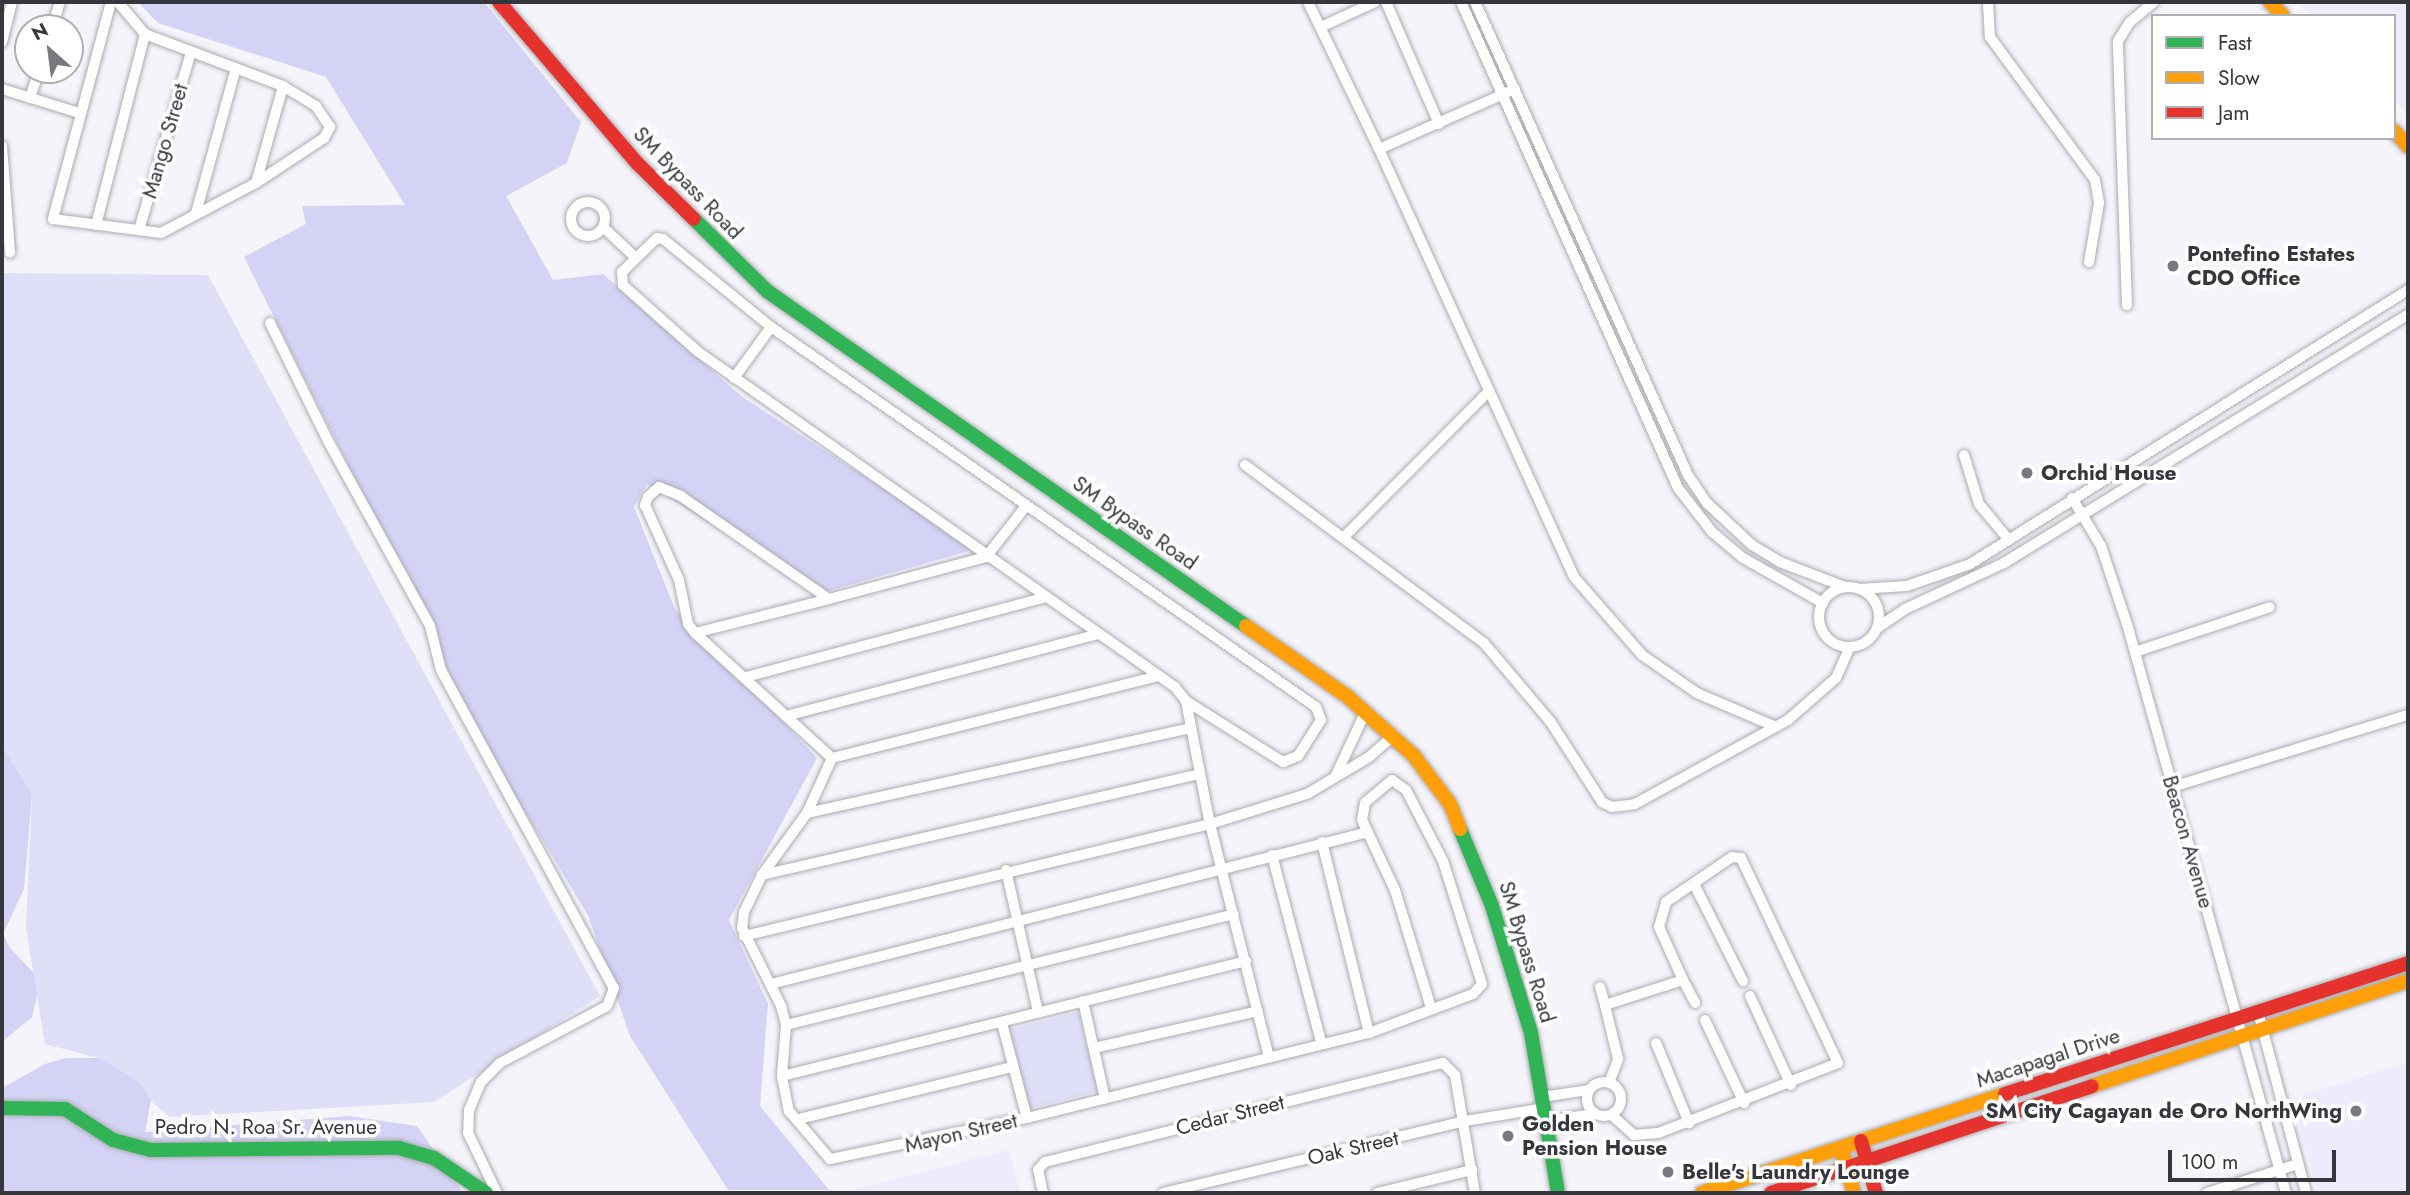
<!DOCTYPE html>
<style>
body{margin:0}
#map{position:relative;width:2410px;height:1195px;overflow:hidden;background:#f4f4fa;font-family:Jost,sans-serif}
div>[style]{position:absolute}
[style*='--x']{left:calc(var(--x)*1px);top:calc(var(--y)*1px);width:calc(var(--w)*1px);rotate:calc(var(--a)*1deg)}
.built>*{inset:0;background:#ececfc}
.green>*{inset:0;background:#dfdff8}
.forest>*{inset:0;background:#d4d3f6}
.roads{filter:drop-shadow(0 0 2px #ababb1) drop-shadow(0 0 2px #ababb1)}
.street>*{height:10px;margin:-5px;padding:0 5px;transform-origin:5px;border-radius:5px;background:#fdfdfe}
.street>.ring{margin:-5px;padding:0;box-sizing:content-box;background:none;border:10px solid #fdfdfe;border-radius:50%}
.fast>*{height:14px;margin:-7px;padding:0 7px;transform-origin:7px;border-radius:7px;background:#30b455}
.slow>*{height:14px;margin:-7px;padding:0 7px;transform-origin:7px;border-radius:7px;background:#ff9f0a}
.jam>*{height:14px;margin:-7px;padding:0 7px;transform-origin:7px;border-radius:7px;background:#e5322d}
.dots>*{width:19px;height:19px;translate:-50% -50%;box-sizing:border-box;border:4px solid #fff;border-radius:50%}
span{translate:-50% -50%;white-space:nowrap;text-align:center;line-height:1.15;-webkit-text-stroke:7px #fff;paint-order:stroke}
.street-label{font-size:21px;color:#36363d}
.poi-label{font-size:21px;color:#36363d;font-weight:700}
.left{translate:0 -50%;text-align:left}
.right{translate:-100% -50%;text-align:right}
.frame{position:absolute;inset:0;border:4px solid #36363d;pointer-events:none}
.legend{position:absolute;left:2151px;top:14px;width:245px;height:126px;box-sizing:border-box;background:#fff;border:2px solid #afafb1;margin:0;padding:9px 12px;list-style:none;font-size:21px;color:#36363d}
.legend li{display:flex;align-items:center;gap:14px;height:35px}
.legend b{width:35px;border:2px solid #afafb1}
.north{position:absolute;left:14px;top:14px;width:70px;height:70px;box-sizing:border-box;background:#fff;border:2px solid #afafb1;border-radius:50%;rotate:332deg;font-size:19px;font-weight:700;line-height:28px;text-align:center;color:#36363d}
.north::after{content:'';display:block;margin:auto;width:24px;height:32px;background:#78787f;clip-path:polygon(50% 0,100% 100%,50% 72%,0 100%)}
.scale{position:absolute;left:2168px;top:1150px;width:168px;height:32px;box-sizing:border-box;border:4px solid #36363d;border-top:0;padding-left:9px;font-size:21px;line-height:24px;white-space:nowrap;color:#36363d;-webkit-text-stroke:5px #fff;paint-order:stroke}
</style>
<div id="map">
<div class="built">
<i style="clip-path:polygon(2298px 2px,2408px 2px,2408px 114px,2394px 100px,2394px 16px,2312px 16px)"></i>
<i style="clip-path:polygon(2408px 1063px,2408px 1193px,2318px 1193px,2292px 1098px)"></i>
<i style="clip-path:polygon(1009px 1150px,1020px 1193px,841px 1193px)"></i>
</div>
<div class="green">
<i style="clip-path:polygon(2px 273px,208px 275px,600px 996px,434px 1102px,170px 1117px,99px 1058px,45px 1044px,26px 928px,32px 794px,2px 762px)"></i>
<i style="clip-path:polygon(1078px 1012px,1098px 1091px,1028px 1109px,1007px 1030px)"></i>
</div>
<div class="forest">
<i style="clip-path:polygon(138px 2px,484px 2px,581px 122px,567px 163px,506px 196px,553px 280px,603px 274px,741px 396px,976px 549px,821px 593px,647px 484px,634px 507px,675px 609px,817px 758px,729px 920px,768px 1004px,760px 1106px,829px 1190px,728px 1190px,630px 1036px,588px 915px,463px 710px,434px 636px,244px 257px,306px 224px,302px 206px,405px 205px,326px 77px,158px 23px)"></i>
<i style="clip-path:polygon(2px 747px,32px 794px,24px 889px,3px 934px,10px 948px,34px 973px,37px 995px,32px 1017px,2px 1042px)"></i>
<i style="clip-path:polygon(66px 1058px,99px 1058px,138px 1081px,151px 1100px,145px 1132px,349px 1116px,417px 1126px,463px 1193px,2px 1193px,2px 1088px,45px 1064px)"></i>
</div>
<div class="roads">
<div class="street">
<i style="--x:111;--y:2;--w:225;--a:105"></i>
<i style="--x:53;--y:219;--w:109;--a:7.4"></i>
<i style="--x:161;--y:233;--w:107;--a:-27.8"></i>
<i style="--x:256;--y:183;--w:82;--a:-33.5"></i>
<i style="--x:324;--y:138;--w:13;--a:-61"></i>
<i style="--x:330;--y:127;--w:25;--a:-124"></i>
<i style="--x:316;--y:106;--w:39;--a:-149"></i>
<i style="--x:283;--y:86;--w:147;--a:-159.4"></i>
<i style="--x:145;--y:34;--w:42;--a:-130.2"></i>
<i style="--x:1308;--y:2;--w:163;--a:64.2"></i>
<i style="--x:1386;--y:2;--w:133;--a:66.5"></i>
<i style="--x:1461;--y:2;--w:532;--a:65.94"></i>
<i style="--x:1678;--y:488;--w:56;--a:52.3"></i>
<i style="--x:1712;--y:532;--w:40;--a:40"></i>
<i style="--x:1743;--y:558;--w:92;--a:29.4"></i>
<i style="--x:1475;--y:2;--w:519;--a:65.76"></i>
<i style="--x:1688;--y:475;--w:34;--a:56"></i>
<i style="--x:1707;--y:503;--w:62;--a:43"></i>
<i style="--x:1752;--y:545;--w:33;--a:31"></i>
<i style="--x:1780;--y:562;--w:70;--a:21"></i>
<i style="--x:1988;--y:2;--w:35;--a:87"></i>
<i style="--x:1990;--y:37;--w:177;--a:53.7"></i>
<i style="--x:2095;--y:180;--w:23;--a:80"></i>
<i style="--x:2099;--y:203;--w:60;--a:99.6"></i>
<i style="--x:1323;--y:26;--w:57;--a:-24.8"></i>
<i style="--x:52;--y:28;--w:27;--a:-73"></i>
<i style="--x:2;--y:42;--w:41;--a:-76"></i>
<i style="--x:2;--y:89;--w:81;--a:17.3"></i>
<i style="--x:1515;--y:89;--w:149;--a:156.2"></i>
<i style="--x:1379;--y:149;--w:470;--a:65.5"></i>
<i style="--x:1574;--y:577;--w:103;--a:48.9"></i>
<i style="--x:1642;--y:655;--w:67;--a:34.6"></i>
<i style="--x:1697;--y:693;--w:84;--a:23.2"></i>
<i style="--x:30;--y:98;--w:29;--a:-72"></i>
<i style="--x:2;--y:146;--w:107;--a:85.7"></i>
<i style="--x:256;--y:183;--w:101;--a:-74.4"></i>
<i class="ring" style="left:571px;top:202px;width:24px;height:24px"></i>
<i style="--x:196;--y:213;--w:150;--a:-74.6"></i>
<i style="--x:96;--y:225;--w:197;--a:-75.6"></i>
<i style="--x:603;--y:227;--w:45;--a:43.2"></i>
<i style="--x:139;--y:230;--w:185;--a:-73.7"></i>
<i style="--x:2127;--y:305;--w:264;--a:-92"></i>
<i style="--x:2118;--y:41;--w:22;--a:-58"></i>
<i style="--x:2130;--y:22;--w:31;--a:-40"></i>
<i style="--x:270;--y:323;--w:131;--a:63.8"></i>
<i style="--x:328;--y:441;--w:211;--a:61.1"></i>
<i style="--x:430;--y:626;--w:45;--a:76"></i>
<i style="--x:441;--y:670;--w:362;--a:61.5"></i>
<i style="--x:614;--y:988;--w:19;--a:111"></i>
<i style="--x:607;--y:1006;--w:121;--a:152"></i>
<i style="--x:500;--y:1063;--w:27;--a:135"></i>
<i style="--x:481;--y:1082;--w:30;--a:113"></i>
<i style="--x:469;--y:1110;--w:23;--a:92"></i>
<i style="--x:468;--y:1133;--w:67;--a:64.2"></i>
<i style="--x:734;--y:378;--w:63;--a:-54"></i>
<i style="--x:1964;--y:455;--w:51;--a:73"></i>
<i style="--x:1979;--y:504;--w:47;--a:50.2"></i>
<i style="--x:1245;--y:465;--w:298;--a:36.7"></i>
<i style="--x:1484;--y:643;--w:102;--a:49.8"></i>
<i style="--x:1550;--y:721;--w:96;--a:57.3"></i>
<i style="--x:1602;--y:802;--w:11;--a:27"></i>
<i style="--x:1612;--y:807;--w:23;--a:-7"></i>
<i style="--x:1635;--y:804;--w:175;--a:-28.8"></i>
<i style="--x:1788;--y:720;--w:64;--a:-41.2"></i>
<i style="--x:1836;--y:678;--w:34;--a:-66"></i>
<i style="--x:2072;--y:498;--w:56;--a:58.9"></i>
<i style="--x:2101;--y:546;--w:82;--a:71.6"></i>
<i style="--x:2127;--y:624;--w:591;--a:74.39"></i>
<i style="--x:1345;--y:536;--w:202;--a:-45.2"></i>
<i class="ring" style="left:1819px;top:587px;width:50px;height:50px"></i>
<i style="--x:1859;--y:589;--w:48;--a:-3.6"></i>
<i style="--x:1907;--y:586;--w:67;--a:-19.2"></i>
<i style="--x:1970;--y:564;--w:517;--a:-32.03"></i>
<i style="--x:829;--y:599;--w:180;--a:-145.2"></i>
<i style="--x:681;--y:496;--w:24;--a:-158"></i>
<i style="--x:659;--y:487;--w:15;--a:138"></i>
<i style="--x:648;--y:497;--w:9;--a:111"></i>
<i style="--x:645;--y:505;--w:82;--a:65.6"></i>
<i style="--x:679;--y:580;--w:45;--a:78.4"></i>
<i style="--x:688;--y:624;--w:11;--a:52"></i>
<i style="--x:695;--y:633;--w:138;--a:-14.2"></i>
<i style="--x:829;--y:599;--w:163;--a:-15"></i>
<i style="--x:986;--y:557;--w:65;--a:-51.9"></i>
<i style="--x:1877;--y:628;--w:34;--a:-34"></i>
<i style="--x:1905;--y:609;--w:109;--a:-24.9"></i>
<i style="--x:2004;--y:563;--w:475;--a:-31.6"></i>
<i style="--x:695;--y:633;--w:185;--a:42.4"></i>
<i style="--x:832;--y:758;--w:60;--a:114.4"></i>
<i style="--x:807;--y:813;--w:77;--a:126"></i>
<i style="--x:762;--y:875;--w:41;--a:115.9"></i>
<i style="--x:744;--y:912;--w:16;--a:97"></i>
<i style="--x:742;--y:928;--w:87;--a:63.4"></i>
<i style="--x:781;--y:1006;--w:20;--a:75"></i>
<i style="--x:786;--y:1025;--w:51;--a:94.5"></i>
<i style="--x:782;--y:1076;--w:36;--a:79"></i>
<i style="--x:789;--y:1111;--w:63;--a:49.5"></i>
<i style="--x:830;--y:1159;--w:201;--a:-11.8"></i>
<i style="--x:1027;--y:1118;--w:352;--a:-14"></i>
<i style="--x:1369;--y:1033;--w:111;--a:-20.6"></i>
<i style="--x:1473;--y:994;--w:13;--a:-48"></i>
<i style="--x:1482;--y:984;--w:129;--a:-107.6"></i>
<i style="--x:1443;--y:861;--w:80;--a:-117.5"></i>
<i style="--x:1406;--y:790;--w:17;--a:-144"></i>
<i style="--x:1392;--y:780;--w:35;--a:140"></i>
<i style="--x:1365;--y:803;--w:17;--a:100"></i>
<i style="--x:1362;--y:820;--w:77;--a:64.8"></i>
<i style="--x:1395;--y:890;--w:123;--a:73"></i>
<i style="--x:2135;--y:652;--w:142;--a:-18.4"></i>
<i style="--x:746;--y:677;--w:310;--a:-14.9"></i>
<i style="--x:1186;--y:701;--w:115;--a:32.2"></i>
<i style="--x:1283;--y:762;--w:16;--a:-22"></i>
<i style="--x:1298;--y:756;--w:43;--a:-57.4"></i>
<i style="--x:1321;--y:720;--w:14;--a:-111"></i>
<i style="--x:1316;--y:707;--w:664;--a:-145.11"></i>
<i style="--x:771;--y:327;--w:139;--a:-140.8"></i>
<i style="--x:663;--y:239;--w:6;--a:-171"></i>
<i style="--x:657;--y:238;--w:49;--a:135.8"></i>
<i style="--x:622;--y:272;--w:13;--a:86"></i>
<i style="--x:623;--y:285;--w:99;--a:41.7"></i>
<i style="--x:697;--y:351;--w:584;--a:35.1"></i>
<i style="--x:1175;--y:687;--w:18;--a:52"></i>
<i style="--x:1186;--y:701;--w:125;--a:79"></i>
<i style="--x:1210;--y:824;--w:241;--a:75.8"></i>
<i style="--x:786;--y:716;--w:324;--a:-14.7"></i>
<i style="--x:832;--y:758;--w:337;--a:-14.1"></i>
<i style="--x:1336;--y:775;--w:71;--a:-64.9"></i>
<i style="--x:2172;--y:787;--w:247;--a:-17"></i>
<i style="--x:807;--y:813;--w:391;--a:-12.5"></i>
<i style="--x:1322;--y:842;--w:197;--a:76.2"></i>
<i style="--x:1272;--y:855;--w:193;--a:75.3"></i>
<i style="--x:1006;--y:870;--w:146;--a:77.3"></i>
<i style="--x:762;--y:875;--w:449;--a:-13"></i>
<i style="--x:1694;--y:884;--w:109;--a:63.2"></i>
<i style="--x:744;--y:936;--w:479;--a:-13.5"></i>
<i style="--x:1210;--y:824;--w:102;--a:-17.2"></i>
<i style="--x:1307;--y:794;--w:72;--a:-30.8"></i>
<i style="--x:1369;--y:757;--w:33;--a:-41"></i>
<i style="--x:1683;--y:980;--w:26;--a:62"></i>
<i style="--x:771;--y:984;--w:616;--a:-14.28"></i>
<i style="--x:1600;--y:987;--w:19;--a:74"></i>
<i style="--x:1750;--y:996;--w:98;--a:65.3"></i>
<i style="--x:1083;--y:1001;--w:100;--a:77.3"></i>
<i style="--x:2258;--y:1012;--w:187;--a:75.1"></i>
<i style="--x:1705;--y:1020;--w:92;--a:64.8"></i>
<i style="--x:1002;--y:1023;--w:98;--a:75.3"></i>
<i style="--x:786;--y:1025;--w:461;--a:-13.9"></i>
<i style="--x:1656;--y:1043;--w:87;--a:67.6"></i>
<i style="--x:1094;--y:1048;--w:168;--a:-12.7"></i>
<i style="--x:782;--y:1076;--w:478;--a:-13.9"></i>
<i class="ring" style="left:1587px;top:1082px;width:24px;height:24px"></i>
<i style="--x:1609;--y:1083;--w:26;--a:-69"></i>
<i style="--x:1618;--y:1059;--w:56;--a:-103.5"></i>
<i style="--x:1605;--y:1005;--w:82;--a:-17.8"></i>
<i style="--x:1683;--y:980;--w:58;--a:-114.4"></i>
<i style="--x:1659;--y:927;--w:26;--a:-74"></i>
<i style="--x:1666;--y:902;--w:80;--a:-34.3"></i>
<i style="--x:1732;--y:857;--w:9;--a:6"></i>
<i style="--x:1741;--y:858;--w:227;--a:64.7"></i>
<i style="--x:1838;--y:1063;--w:193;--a:158.7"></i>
<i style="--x:1658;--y:1133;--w:24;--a:175"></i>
<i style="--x:1634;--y:1135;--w:30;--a:-138"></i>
<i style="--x:1542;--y:1097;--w:48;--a:-8.5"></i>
<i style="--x:799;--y:1119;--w:219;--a:-13.7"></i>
<i style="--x:1546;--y:1121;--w:49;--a:-8.3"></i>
<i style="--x:1043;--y:1193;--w:24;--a:-102"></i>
<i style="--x:1038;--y:1170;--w:11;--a:-49"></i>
<i style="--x:1045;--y:1162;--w:410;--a:-14"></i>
<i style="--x:1443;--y:1063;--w:17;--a:45"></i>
<i style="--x:1455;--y:1075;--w:120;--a:80.4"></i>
<i style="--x:1163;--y:1193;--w:310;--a:-13.4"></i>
<i style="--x:1465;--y:1121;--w:80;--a:-9.3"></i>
<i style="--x:1377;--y:1193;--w:98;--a:-13.6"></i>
<i style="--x:2207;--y:1193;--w:96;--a:-17.7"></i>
</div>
<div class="fast">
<i style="--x:694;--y:219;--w:103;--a:44.6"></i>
<i style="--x:767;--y:291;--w:585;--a:34.97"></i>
<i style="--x:1460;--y:829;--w:83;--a:67.4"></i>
<i style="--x:1492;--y:906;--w:133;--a:72.9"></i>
<i style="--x:1531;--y:1033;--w:162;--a:80.4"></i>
<i style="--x:2;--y:1108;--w:63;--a:0.9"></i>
<i style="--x:65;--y:1109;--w:57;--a:32.9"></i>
<i style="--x:113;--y:1140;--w:39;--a:15"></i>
<i style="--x:151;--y:1150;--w:248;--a:-0.5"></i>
<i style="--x:399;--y:1148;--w:36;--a:16"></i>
<i style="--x:434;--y:1158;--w:63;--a:33.9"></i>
</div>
<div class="slow">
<i style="--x:2270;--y:2;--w:19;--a:47"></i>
<i style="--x:2394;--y:131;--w:21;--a:47"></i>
<i style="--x:1246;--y:626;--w:124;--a:34.8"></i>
<i style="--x:1348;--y:697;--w:89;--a:41.8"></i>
<i style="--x:1414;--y:756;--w:60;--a:53.1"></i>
<i style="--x:1450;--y:804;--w:27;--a:68"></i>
<i style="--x:2092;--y:1086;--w:333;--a:-18.4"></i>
<i style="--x:1841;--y:1148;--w:47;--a:73.9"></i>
<i style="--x:1702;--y:1193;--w:319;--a:-18.1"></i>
</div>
<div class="jam">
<i style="--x:499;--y:2;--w:213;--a:49.4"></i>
<i style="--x:638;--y:164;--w:78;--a:44.5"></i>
<i style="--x:2005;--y:1094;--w:424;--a:-18"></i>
<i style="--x:1861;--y:1141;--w:54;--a:73.9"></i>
<i style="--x:1771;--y:1193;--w:338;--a:-18.4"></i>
</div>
</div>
<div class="dots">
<i style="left:2173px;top:266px;background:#78787f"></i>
<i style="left:2027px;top:473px;background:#78787f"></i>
<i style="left:2356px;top:1111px;background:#78787f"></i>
<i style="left:1508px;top:1136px;background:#78787f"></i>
<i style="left:1668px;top:1172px;background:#78787f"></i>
</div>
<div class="street-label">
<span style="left:165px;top:141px;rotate:-74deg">Mango Street</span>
<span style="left:688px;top:183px;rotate:46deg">SM Bypass Road</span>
<span style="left:1135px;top:523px;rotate:35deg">SM Bypass Road</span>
<span style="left:2188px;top:842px;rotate:74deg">Beacon Avenue</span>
<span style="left:1527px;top:952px;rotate:73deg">SM Bypass Road</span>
<span style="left:2048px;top:1058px;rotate:-18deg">Macapagal Drive</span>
<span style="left:1230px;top:1115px;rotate:-14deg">Cedar Street</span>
<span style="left:266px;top:1127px">Pedro N. Roa Sr. Avenue</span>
<span style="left:961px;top:1133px;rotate:-13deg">Mayon Street</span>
<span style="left:1353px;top:1148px;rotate:-13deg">Oak Street</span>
</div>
<div class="poi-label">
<span class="left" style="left:2187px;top:266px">Pontefino Estates<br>CDO Office</span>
<span class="left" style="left:2041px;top:473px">Orchid House</span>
<span class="right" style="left:2342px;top:1111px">SM City Cagayan de Oro NorthWing</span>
<span class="left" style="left:1522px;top:1136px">Golden<br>Pension House</span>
<span class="left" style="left:1682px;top:1172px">Belle's Laundry Lounge</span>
</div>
<div class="frame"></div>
<ul class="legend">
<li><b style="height:9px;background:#30b455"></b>Fast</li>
<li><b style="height:9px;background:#ff9f0a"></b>Slow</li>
<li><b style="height:9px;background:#e5322d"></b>Jam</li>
</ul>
<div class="north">N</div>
<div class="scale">100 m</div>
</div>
